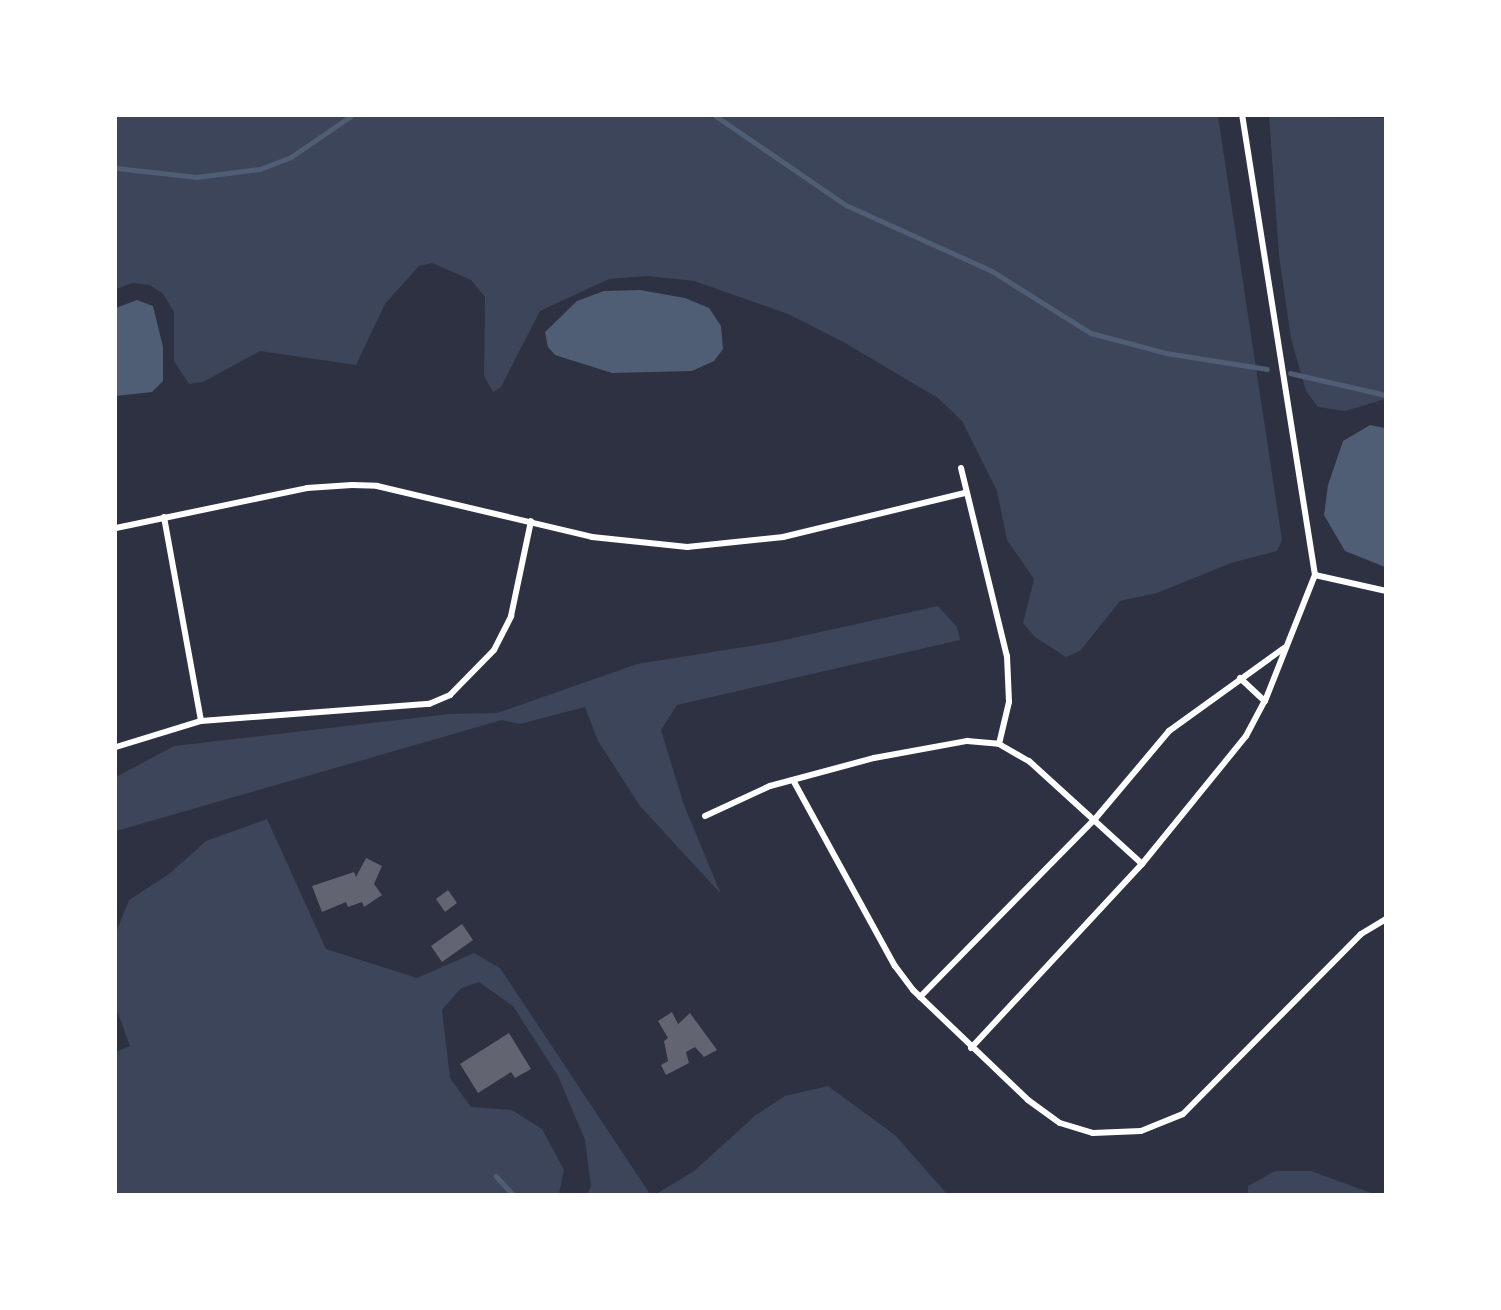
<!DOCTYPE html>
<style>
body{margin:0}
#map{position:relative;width:1501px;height:1310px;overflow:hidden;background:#2d3142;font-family:Inter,sans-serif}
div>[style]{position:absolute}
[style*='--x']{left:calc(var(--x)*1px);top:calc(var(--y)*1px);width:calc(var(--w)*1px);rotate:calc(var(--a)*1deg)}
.green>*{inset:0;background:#3c4559}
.water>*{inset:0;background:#4f5d75}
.stream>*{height:4.5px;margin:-2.25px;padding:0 2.25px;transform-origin:2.25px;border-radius:2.25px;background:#4f5d75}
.building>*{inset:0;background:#626471}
.minor>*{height:6px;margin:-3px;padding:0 3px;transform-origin:3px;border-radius:3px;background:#fff}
span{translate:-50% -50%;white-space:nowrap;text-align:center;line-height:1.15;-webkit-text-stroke:6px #fff;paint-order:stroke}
.frame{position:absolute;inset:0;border:117px solid #fff;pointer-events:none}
</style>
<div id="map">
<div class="green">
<i style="clip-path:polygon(116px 116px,1218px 116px,1282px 540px,1277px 551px,1231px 563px,1157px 593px,1120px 601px,1080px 651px,1066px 657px,1035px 637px,1023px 623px,1034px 579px,1007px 540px,997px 491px,962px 421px,938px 398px,845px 343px,788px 314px,694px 281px,647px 276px,609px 279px,540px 311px,501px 387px,493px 392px,484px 376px,485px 297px,471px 280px,432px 263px,419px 266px,385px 304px,356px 365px,260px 351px,203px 382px,189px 384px,174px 361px,174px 312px,163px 294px,150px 285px,132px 283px,116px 289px)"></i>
<i style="clip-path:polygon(1269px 116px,1385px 118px,1385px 399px,1345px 411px,1318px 407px,1306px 391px,1291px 339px,1279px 256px)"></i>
<i style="clip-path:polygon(938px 606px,957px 627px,960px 640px,677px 705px,661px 730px,684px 805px,721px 894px,640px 806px,598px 741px,585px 707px,520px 724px,502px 720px,116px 831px,116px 777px,174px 746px,449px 714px,497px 713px,637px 664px,775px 642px)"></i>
<i style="clip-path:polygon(267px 819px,326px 949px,417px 978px,474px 953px,500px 968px,650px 1194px,587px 1194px,591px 1187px,585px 1140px,558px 1076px,513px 1006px,479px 982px,460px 989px,442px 1010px,450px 1078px,471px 1107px,512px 1110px,542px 1129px,564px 1170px,559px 1194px,117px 1194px,116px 1052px,130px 1046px,116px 1008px,116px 932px,129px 900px,169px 874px,206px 841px)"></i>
<i style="clip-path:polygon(828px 1086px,895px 1135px,947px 1194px,656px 1194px,694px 1171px,756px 1115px,785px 1096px)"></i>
<i style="clip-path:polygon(1275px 1171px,1311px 1171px,1374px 1194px,1248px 1194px,1248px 1186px)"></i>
</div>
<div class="water">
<i style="clip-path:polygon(640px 290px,685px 298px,709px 308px,721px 326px,723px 349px,714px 361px,692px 371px,612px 373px,555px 355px,548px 347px,545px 332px,577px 301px,604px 291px)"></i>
<i style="clip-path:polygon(137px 300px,153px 306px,163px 347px,163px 381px,152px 392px,116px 396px,116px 308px)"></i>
<i style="clip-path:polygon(1370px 425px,1385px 428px,1385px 567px,1345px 551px,1324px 515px,1328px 485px,1343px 441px)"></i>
</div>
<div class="stream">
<i style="--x:716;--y:116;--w:158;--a:34.4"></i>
<i style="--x:846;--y:205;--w:160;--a:24.3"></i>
<i style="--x:992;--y:271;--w:117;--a:32.1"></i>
<i style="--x:1091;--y:333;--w:78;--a:14.9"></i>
<i style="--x:1166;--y:353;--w:102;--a:9"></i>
<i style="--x:116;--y:168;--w:81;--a:6.4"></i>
<i style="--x:196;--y:177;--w:64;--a:-7.1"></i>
<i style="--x:260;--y:169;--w:33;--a:-21"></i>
<i style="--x:291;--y:157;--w:73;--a:-34.3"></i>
<i style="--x:1290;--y:373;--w:98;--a:12.9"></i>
<i style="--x:496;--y:1176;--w:25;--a:47"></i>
</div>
<div class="building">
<i style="clip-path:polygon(366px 858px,382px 866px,374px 884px,382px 895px,364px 907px,362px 902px,348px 907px,346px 902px,322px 912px,312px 886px,354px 872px,356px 877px)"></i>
<i style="clip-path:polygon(448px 890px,457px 903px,445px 912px,436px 899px)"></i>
<i style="clip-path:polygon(462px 924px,473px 940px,442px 962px,431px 946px)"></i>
<i style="clip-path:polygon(672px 1012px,678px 1024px,674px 1028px,690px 1013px,717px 1050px,704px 1057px,695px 1047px,686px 1052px,689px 1063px,666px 1075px,661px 1065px,668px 1061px,664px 1041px,668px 1038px,658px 1021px)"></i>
<i style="clip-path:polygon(509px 1033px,531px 1069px,515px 1078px,511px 1072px,478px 1093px,460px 1064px)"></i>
</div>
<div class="minor">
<i style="--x:961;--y:468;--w:194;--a:76.3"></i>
<i style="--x:1007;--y:656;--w:46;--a:87.5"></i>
<i style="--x:1009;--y:702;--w:43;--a:103.4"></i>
<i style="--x:164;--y:517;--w:207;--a:79.7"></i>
<i style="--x:116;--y:528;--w:195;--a:-11.8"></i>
<i style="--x:307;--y:488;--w:45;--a:-3.8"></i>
<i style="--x:352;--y:485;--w:25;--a:2"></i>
<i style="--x:377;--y:486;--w:221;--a:13.3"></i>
<i style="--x:592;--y:537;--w:96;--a:6"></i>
<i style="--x:687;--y:547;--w:97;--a:-5.9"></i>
<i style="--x:783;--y:537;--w:187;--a:-13.6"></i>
<i style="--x:1315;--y:575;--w:73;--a:12.7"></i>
<i style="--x:1240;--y:678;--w:34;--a:43"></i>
<i style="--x:116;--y:747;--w:89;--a:-17"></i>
<i style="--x:201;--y:721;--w:229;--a:-4.3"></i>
<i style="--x:429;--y:704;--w:23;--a:-23"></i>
<i style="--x:450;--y:695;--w:63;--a:-45.6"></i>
<i style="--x:494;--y:650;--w:38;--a:-63"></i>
<i style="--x:511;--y:616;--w:97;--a:-78.1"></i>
<i style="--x:793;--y:780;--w:212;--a:61.3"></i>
<i style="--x:895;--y:966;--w:30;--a:53"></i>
<i style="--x:913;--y:990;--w:159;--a:43.7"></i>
<i style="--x:1028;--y:1100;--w:39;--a:36"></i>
<i style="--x:1060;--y:1123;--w:34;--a:17"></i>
<i style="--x:1093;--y:1133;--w:48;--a:-2.4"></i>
<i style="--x:1141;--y:1131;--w:45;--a:-22"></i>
<i style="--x:1183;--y:1114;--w:253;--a:-45.3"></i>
<i style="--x:1361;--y:934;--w:29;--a:-31"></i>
<i style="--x:705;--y:816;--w:72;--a:-24.8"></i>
<i style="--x:770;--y:786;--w:108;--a:-15.1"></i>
<i style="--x:874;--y:758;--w:95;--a:-10.4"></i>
<i style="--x:967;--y:741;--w:32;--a:5"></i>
<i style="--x:999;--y:744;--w:34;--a:30"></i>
<i style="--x:1029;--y:761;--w:153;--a:42.3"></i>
<i style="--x:920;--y:997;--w:250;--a:-45.5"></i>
<i style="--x:1095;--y:819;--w:115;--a:-49.9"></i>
<i style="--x:1169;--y:731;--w:142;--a:-35.8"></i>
<i style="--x:971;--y:1048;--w:251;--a:-47.1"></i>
<i style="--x:1142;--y:864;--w:165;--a:-50.9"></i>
<i style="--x:1246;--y:736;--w:40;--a:-62"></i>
<i style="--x:1265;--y:701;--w:136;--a:-68.4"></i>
<i style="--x:1315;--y:575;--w:465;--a:-99"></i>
</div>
<div class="frame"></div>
</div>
